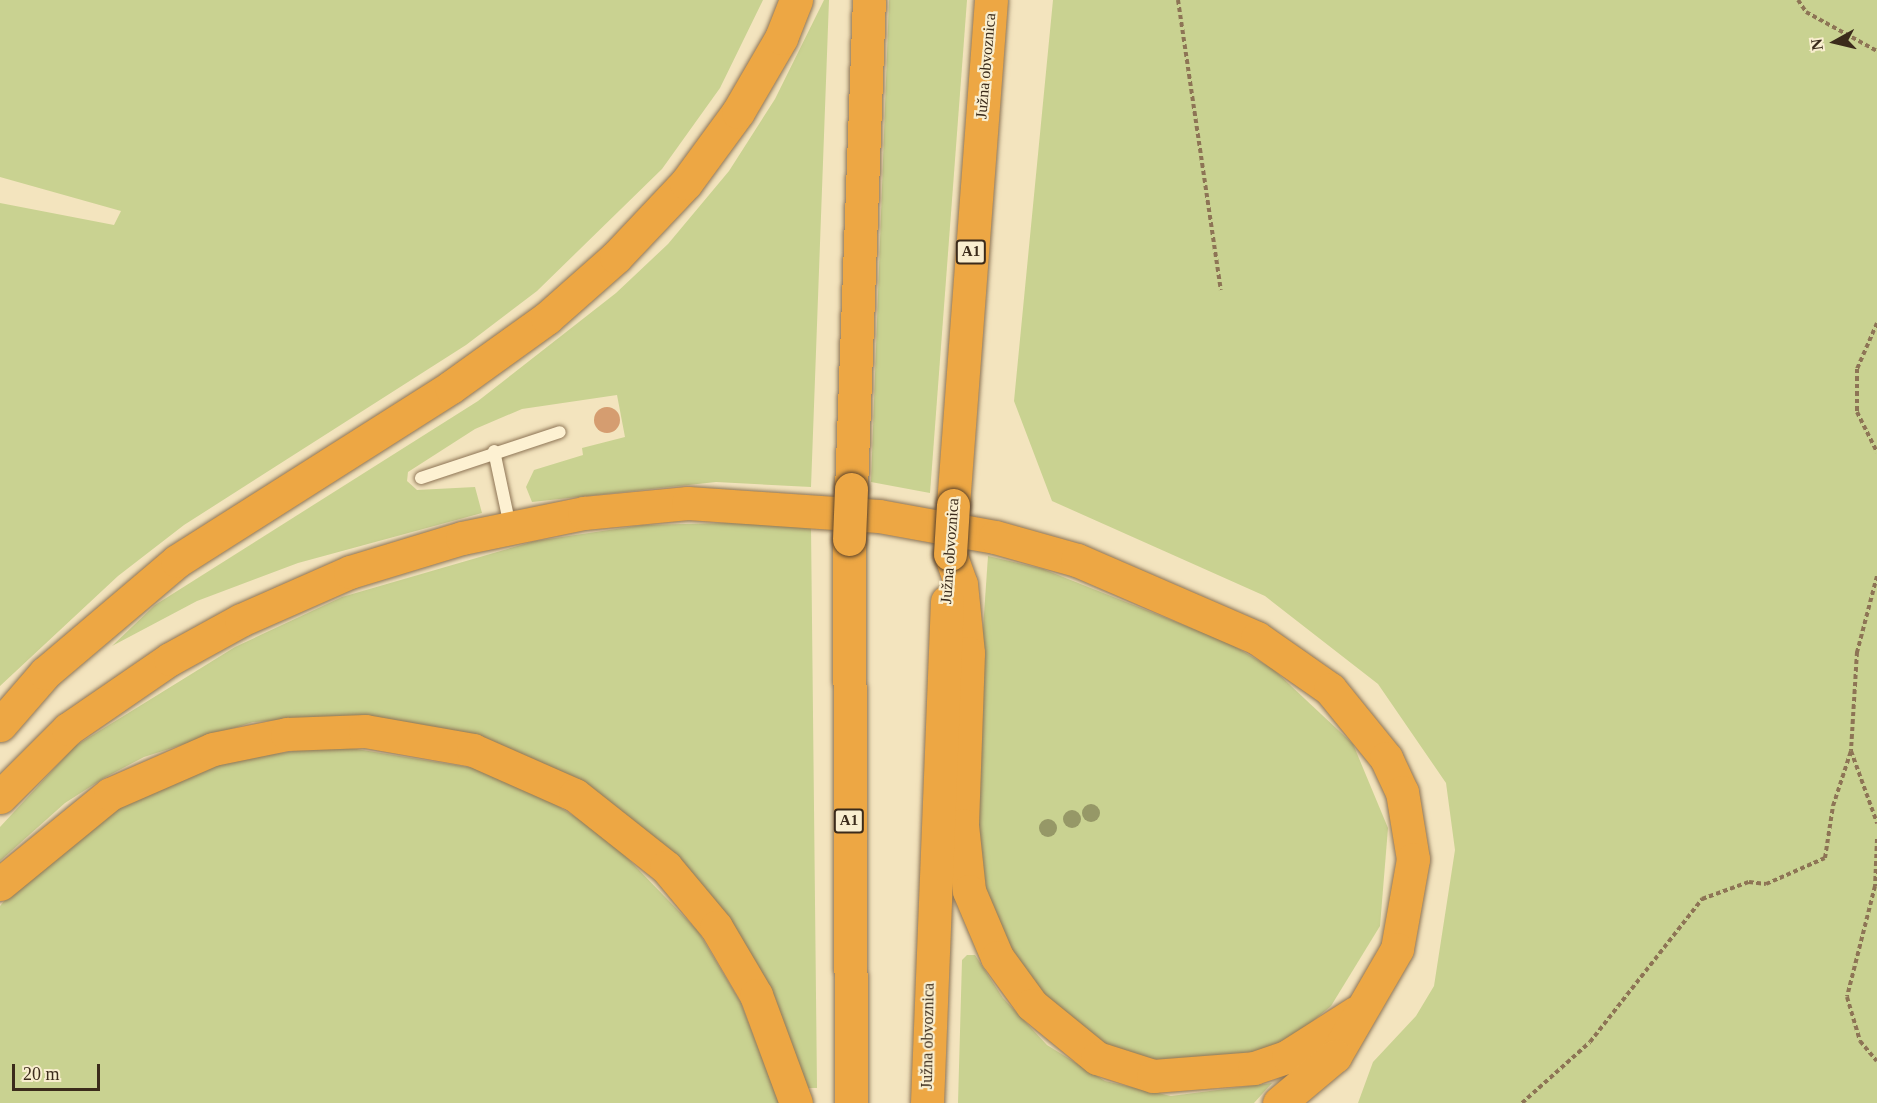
<!DOCTYPE html>
<meta charset="utf-8">
<style>
body{margin:0}
#map{position:relative;width:1877px;height:1103px;overflow:hidden;background:#f3e4be;font-family:Georgia,serif}
div>[style]{position:absolute}
[style*='--x']{left:calc(var(--x)*1px);top:calc(var(--y)*1px);width:calc(var(--w)*1px);rotate:calc(var(--a)*1deg)}
.green>*{inset:0;background:#c9d291}
.building>*{inset:0;background:#d59d70}
.round{border-radius:50%}
.path>*{height:4px;margin-top:-2px;transform-origin:0;background:repeating-linear-gradient(90deg,#8d7455 0 4.5px,transparent 0 7.5px)}
.roads{filter:drop-shadow(0 0 2px #8d7455) drop-shadow(0 0 2px #8d7455)}
.service>*{height:12px;margin:-6px;padding:0 6px;transform-origin:6px;border-radius:6px;background:#fdf1d2}
.motorway>*{height:33px;margin:-16.5px;padding:0 16.5px;transform-origin:16.5px;border-radius:16.5px;background:#eda744}
.bridges{filter:drop-shadow(0 0 2px #5a422a) drop-shadow(0 0 2px #5a422a)}
.motorway-bridge>*{height:33px;margin:-16.5px;padding:0 16.5px;transform-origin:16.5px;border-radius:16.5px;background:#eda744}
.trees>*{width:18px;height:18px;margin:-9px;border-radius:50%;background:#969867}
span{translate:-50% -50%;white-space:nowrap;text-align:center;line-height:1.15;-webkit-text-stroke:4.5px #f9eecf;paint-order:stroke}
.shield-label span{padding:2px 4px;background:#f9eecf;border:2px solid;border-radius:4px;-webkit-text-stroke-width:0}
.shield-label{font-size:15px;color:#3b2b1b;font-weight:700}
.street-label{font-size:16px;color:#3b2b1b}
.north{position:absolute;left:1805px;top:12px;width:60px;height:60px;-webkit-text-stroke:4px #f9eecf;paint-order:stroke;rotate:262deg;font-size:16px;font-weight:700;line-height:24px;text-align:center;color:#3b2b1b}
.north::after{content:'';display:block;margin:auto;width:21px;height:27px;background:#3b2b1b;clip-path:polygon(50% 0,100% 100%,50% 72%,0 100%)}
.scale{position:absolute;left:12px;top:1064px;width:88px;height:27px;box-sizing:border-box;border:3px solid #3b2b1b;border-top:0;padding-left:8px;font-size:18px;line-height:21px;white-space:nowrap;color:#3b2b1b;-webkit-text-stroke:4px #f9eecf;paint-order:stroke}
</style>
<div id="map">
<div class="green">
<i style="clip-path:polygon(0 0,763px 0,720px 88px,662px 169px,537px 291px,466px 345px,184px 525px,118px 576px,0 686px,0 203px,114px 225px,121px 211px,0 177px)"></i>
<i style="clip-path:polygon(824px 0,829px 0,811px 487px,716px 482px,532px 502px,526px 487px,534px 470px,583px 455px,582px 448px,625px 437px,617px 395px,522px 409px,475px 429px,408px 472px,407px 481px,417px 490px,475px 487px,482px 513px,298px 563px,197px 601px,112px 646px,155px 605px,478px 401px,616px 293px,668px 244px,729px 171px,775px 99px)"></i>
<i style="clip-path:polygon(889px 0,967px 0,930px 493px,871px 482px)"></i>
<i style="clip-path:polygon(1053px 0,1877px 0,1877px 1103px,1358px 1103px,1373px 1062px,1416px 1016px,1434px 986px,1455px 850px,1446px 783px,1378px 684px,1265px 596px,1052px 501px,1014px 401px)"></i>
<i style="clip-path:polygon(726px 523px,811px 526px,817px 1088px,808px 1088px,762px 976px,581px 783px,307px 718px,253px 722px,144px 757px,104px 778px,65px 803px,0 861px,0 827px,75px 746px,235px 647px,342px 597px,535px 541px,643px 525px)"></i>
<i style="clip-path:polygon(988px 556px,1043px 569px,1229px 643px,1273px 669px,1353px 744px,1388px 828px,1380px 926px,1331px 1006px,1301px 1031px,1266px 1051px,1149px 1061px,1089px 1038px,1023px 975px,986px 899px,973px 775px)"></i>
<i style="clip-path:polygon(314px 748px,350px 748px,474px 768px,530px 789px,605px 835px,698px 931px,741px 1003px,779px 1103px,0 1103px,0 906px,22px 880px,98px 821px,168px 780px,214px 763px)"></i>
<i style="clip-path:polygon(967px 955px,975px 955px,1003px 998px,1047px 1045px,1105px 1081px,1171px 1096px,1272px 1083px,1254px 1103px,958px 1103px,962px 960px)"></i>
</div>
<div class="building">
<i class="round" style="left:594px;top:407px;width:26px;height:26px"></i>
</div>
<div class="path">
<i style="--x:1178;--y:0;--w:293;--a:81.6"></i>
<i style="--x:1798;--y:0;--w:14;--a:56"></i>
<i style="--x:1806;--y:12;--w:81;--a:28.8"></i>
<i style="--x:1877;--y:323;--w:50;--a:113.5"></i>
<i style="--x:1857;--y:369;--w:43;--a:90"></i>
<i style="--x:1857;--y:412;--w:45;--a:63.4"></i>
<i style="--x:1877;--y:576;--w:79;--a:104.7"></i>
<i style="--x:1857;--y:652;--w:99;--a:93.5"></i>
<i style="--x:1851;--y:751;--w:77;--a:70.1"></i>
<i style="--x:1877;--y:839;--w:47;--a:92.4"></i>
<i style="--x:1875;--y:886;--w:114;--a:104.2"></i>
<i style="--x:1847;--y:997;--w:46;--a:73.5"></i>
<i style="--x:1860;--y:1041;--w:26;--a:50"></i>
<i style="--x:1522;--y:1103;--w:91;--a:-41.9"></i>
<i style="--x:1590;--y:1042;--w:182;--a:-51.9"></i>
<i style="--x:1702;--y:899;--w:50;--a:-19.9"></i>
<i style="--x:1749;--y:882;--w:17;--a:7"></i>
<i style="--x:1766;--y:884;--w:64;--a:-23.8"></i>
<i style="--x:1825;--y:858;--w:53;--a:-81.3"></i>
<i style="--x:1833;--y:806;--w:58;--a:-71.9"></i>
</div>
<div class="roads">
<div class="service">
<i style="--x:494;--y:451;--w:77;--a:78"></i>
<i style="--x:421;--y:478;--w:146;--a:-18.3"></i>
</div>
<div class="motorway">
<i style="--x:851;--y:489;--w:489;--a:-87.9"></i>
<i style="--x:953;--y:505;--w:506;--a:-85.7"></i>
<i style="--x:849;--y:539;--w:564;--a:89.8"></i>
<i style="--x:950;--y:554;--w:32;--a:70"></i>
<i style="--x:961;--y:584;--w:69;--a:84.2"></i>
<i style="--x:968;--y:653;--w:172;--a:92"></i>
<i style="--x:962;--y:825;--w:66;--a:83.9"></i>
<i style="--x:969;--y:891;--w:72;--a:67"></i>
<i style="--x:997;--y:957;--w:59;--a:53.9"></i>
<i style="--x:1032;--y:1005;--w:84;--a:39.2"></i>
<i style="--x:1097;--y:1058;--w:59;--a:17.8"></i>
<i style="--x:1153;--y:1076;--w:101;--a:-4.5"></i>
<i style="--x:1254;--y:1068;--w:36;--a:-19"></i>
<i style="--x:1288;--y:1056;--w:80;--a:-32.7"></i>
<i style="--x:0;--y:725;--w:69;--a:-49.1"></i>
<i style="--x:45;--y:673;--w:173;--a:-40.3"></i>
<i style="--x:177;--y:561;--w:325;--a:-32.4"></i>
<i style="--x:451;--y:387;--w:118;--a:-35.7"></i>
<i style="--x:547;--y:318;--w:92;--a:-41.5"></i>
<i style="--x:616;--y:257;--w:102;--a:-46.6"></i>
<i style="--x:686;--y:183;--w:88;--a:-53.8"></i>
<i style="--x:738;--y:112;--w:86;--a:-59.8"></i>
<i style="--x:781;--y:38;--w:41;--a:-68.5"></i>
<i style="--x:0;--y:797;--w:96;--a:-45"></i>
<i style="--x:68;--y:729;--w:124;--a:-34.5"></i>
<i style="--x:170;--y:659;--w:81;--a:-28.8"></i>
<i style="--x:241;--y:620;--w:119;--a:-23.8"></i>
<i style="--x:350;--y:572;--w:117;--a:-16.9"></i>
<i style="--x:462;--y:538;--w:125;--a:-11.6"></i>
<i style="--x:584;--y:513;--w:104;--a:-5.5"></i>
<i style="--x:688;--y:503;--w:191;--a:3.9"></i>
<i style="--x:879;--y:516;--w:118;--a:10.3"></i>
<i style="--x:995;--y:537;--w:85;--a:15.7"></i>
<i style="--x:1077;--y:560;--w:196;--a:23.4"></i>
<i style="--x:1257;--y:638;--w:89;--a:34.9"></i>
<i style="--x:1330;--y:689;--w:89;--a:50.9"></i>
<i style="--x:1386;--y:758;--w:38;--a:65"></i>
<i style="--x:1402;--y:792;--w:68;--a:80.7"></i>
<i style="--x:1413;--y:859;--w:91;--a:100.1"></i>
<i style="--x:1397;--y:949;--w:124;--a:120.1"></i>
<i style="--x:1335;--y:1056;--w:73;--a:140"></i>
<i style="--x:0;--y:884;--w:142;--a:-39.3"></i>
<i style="--x:110;--y:794;--w:112;--a:-23.6"></i>
<i style="--x:213;--y:749;--w:76;--a:-11.5"></i>
<i style="--x:287;--y:734;--w:78;--a:-2.2"></i>
<i style="--x:365;--y:731;--w:110;--a:10"></i>
<i style="--x:473;--y:750;--w:111;--a:23.8"></i>
<i style="--x:575;--y:795;--w:116;--a:38.4"></i>
<i style="--x:666;--y:867;--w:78;--a:50.2"></i>
<i style="--x:716;--y:927;--w:79;--a:59.5"></i>
<i style="--x:756;--y:995;--w:115;--a:69.7"></i>
<i style="--x:927;--y:1103;--w:502;--a:-87.72"></i>
</div>
</div>
<div class="bridges">
<div class="motorway-bridge">
<i style="--x:849;--y:539;--w:50;--a:-87.7"></i>
<i style="--x:950;--y:554;--w:49;--a:-86.5"></i>
</div>
</div>
<div class="trees">
<i style="left:1091px;top:813px"></i>
<i style="left:1072px;top:819px"></i>
<i style="left:1048px;top:828px"></i>
</div>
<div class="shield-label">
<span style="left:971px;top:252px">A1</span>
<span style="left:849px;top:821px">A1</span>
</div>
<div class="street-label">
<span style="left:986px;top:66px;rotate:-85deg">Južna obvoznica</span>
<span style="left:950px;top:551px;rotate:-86deg">Južna obvoznica</span>
<span style="left:928px;top:1036px;rotate:-89deg">Južna obvoznica</span>
</div>
<div class="north">N</div>
<div class="scale">20 m</div>
</div>
